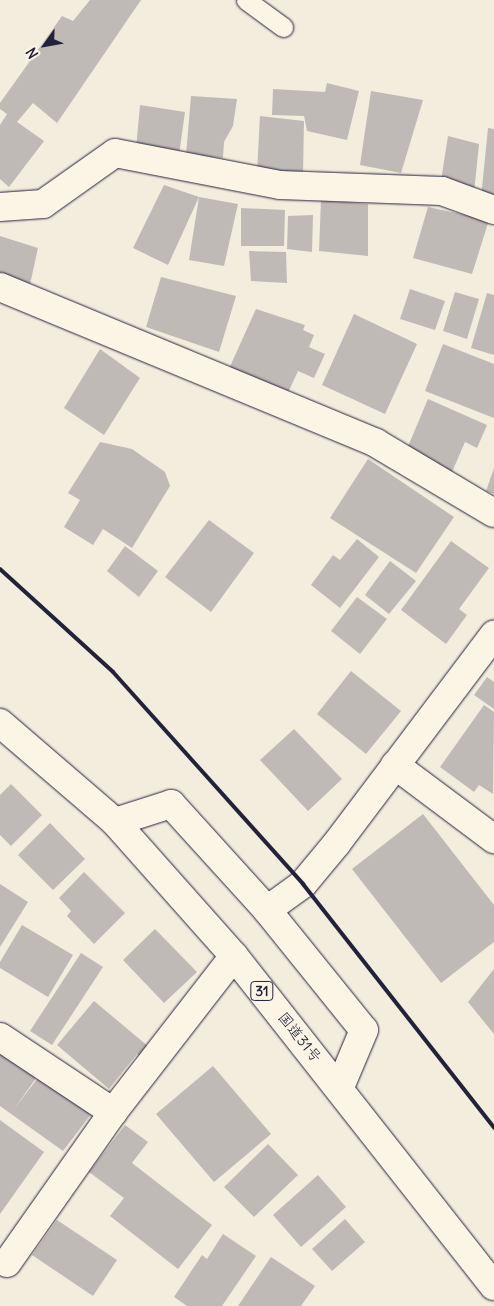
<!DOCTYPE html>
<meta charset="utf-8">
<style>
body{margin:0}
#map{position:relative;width:494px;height:1306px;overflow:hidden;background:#f3edde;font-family:Delius,"Klee One",sans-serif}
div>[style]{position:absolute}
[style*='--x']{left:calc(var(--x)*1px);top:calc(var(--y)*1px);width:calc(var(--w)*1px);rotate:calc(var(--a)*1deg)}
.building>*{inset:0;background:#bfbab6}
.roads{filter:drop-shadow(0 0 1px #22223b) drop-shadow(0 0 1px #22223b)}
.service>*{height:19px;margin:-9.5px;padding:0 9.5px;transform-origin:9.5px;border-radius:9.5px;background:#fcf5e5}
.minor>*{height:28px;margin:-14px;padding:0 14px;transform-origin:14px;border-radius:14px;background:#fcf5e5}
.trunk>*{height:28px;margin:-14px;padding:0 14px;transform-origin:14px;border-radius:14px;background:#fcf5e5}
.rail>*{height:4px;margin:-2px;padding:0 2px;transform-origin:2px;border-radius:2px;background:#22223b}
span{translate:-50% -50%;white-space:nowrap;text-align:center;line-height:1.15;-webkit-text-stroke:4px #fcf5e5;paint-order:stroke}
.shield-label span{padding:1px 4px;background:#fcf5e5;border:1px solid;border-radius:4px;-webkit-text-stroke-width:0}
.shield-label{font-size:14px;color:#22223b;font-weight:700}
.street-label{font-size:15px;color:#22223b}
.north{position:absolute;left:20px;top:20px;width:50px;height:50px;-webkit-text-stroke:4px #fcf5e5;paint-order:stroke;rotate:238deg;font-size:14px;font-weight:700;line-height:20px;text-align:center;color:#22223b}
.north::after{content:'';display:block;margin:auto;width:18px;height:22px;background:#22223b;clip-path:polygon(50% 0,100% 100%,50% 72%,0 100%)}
</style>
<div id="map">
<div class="building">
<i style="clip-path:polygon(90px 0,141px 0,57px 123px,33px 103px,17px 122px,44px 141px,9px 187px,0 179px,0 125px,7px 114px,0 109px,0 103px,62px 16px,73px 21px)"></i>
<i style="clip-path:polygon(327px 83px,359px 91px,347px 140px,307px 131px,304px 116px,272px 115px,273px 89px,325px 92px)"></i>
<i style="clip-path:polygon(371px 91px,423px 100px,401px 173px,360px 165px)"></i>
<i style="clip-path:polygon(191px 96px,237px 99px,233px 126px,224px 142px,223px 158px,186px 155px)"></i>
<i style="clip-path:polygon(140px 105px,185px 112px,179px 155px,136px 149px)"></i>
<i style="clip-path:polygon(260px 116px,304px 121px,303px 175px,257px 173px)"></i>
<i style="clip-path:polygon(488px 128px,494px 129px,494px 201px,481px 198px)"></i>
<i style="clip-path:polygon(448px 136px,479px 144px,474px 193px,441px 181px)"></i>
<i style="clip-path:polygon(164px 185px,199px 197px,238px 204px,224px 266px,189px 260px,199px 197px,168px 265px,133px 248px)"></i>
<i style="clip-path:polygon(321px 200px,368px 204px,368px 256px,319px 251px)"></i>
<i style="clip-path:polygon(428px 207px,489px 220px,472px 274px,413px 258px)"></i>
<i style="clip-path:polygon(241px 208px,285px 210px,284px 246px,241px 246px)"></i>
<i style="clip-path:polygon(313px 215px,312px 252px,287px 249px,288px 216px)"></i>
<i style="clip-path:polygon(0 236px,38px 248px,29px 289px,0 279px)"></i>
<i style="clip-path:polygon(249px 251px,286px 252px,287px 283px,251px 281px)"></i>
<i style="clip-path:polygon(161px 277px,236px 296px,219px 352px,146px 327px)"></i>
<i style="clip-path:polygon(410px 289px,445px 301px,435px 330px,400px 319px)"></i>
<i style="clip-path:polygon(455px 292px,479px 299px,467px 339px,443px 331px)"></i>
<i style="clip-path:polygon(487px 293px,494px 295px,494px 355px,471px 348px)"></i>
<i style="clip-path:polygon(256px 309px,305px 325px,303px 330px,314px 335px,309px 347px,325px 354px,314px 378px,298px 371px,286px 397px,228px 371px)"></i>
<i style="clip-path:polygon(354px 314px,417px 344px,385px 414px,322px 385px)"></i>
<i style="clip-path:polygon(443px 344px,494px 364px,494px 418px,425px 391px)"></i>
<i style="clip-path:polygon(100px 349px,140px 378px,104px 435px,64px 408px)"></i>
<i style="clip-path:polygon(428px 399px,487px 425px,477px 448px,465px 442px,452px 472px,406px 451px)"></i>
<i style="clip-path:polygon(100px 442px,132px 449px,165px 472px,170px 486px,132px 548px,103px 529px,93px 545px,64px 527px,80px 500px,68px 493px)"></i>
<i style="clip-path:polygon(368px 459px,454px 517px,416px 573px,330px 518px)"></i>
<i style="clip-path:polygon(494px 468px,494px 494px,486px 491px)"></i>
<i style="clip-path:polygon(209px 520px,254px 553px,211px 612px,165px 577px)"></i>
<i style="clip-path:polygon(357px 539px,379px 557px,340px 608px,311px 585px,333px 555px,340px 560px)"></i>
<i style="clip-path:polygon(451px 541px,489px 568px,459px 609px,467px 615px,446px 644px,401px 610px)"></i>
<i style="clip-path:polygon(125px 546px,158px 571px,139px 597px,107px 571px)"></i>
<i style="clip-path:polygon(390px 561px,416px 581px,389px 614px,365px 595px)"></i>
<i style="clip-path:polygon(357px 597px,387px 619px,360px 654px,331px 631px)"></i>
<i style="clip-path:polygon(351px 671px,401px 711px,366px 754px,317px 714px)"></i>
<i style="clip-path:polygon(487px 677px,494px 682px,494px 709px,474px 695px)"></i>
<i style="clip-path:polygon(484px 705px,494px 712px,493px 794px,479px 785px,474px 792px,440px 767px)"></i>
<i style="clip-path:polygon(294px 729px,342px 779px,308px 811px,260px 760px)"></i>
<i style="clip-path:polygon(11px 784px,42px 815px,11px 846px,0 835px,0 795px)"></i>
<i style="clip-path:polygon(423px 814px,494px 905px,494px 942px,441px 983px,352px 869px)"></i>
<i style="clip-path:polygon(50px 823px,85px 859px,53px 890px,18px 855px)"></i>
<i style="clip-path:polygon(84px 872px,125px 913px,94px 944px,67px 916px,71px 911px,59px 898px)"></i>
<i style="clip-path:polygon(0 884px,28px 902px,0 947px)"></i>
<i style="clip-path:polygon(22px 925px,73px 955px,48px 997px,0 968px,0 962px)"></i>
<i style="clip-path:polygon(155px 929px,197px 972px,164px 1003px,123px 960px)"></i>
<i style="clip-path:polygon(81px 953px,103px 967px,52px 1045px,30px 1031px)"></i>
<i style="clip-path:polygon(494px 969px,494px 1034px,468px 1002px)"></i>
<i style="clip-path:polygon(94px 1001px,149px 1047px,140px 1057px,137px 1054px,109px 1089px,57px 1045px)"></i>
<i style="clip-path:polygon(0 1043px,39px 1074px,14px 1109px,44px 1070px,95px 1109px,63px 1151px,0 1106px)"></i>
<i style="clip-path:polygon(213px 1066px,271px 1134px,214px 1182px,156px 1114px)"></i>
<i style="clip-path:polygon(0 1120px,44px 1152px,0 1214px)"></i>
<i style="clip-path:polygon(125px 1125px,148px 1142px,132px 1163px,212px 1225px,178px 1269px,110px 1216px,124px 1198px,89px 1172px)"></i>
<i style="clip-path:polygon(268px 1144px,298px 1175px,254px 1217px,224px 1187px)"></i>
<i style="clip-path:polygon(318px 1175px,346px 1207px,301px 1247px,273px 1215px)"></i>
<i style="clip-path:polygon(345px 1219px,365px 1242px,332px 1271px,312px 1249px)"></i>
<i style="clip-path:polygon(57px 1220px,117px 1260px,93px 1296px,32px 1255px)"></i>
<i style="clip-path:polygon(223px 1234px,256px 1256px,222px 1306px,187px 1306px,174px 1297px,202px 1255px,207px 1259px)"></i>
<i style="clip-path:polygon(271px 1257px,315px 1286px,301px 1306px,238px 1306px)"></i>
</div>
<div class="roads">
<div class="service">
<i style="--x:246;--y:0;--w:46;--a:36.1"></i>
</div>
<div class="minor">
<i style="--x:0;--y:207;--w:43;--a:-4"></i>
<i style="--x:43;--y:204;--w:88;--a:-35.3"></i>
<i style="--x:115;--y:153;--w:168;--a:11"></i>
<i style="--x:280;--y:185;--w:162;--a:2.1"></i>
<i style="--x:442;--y:191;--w:55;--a:20.1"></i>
<i style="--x:0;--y:287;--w:407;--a:22.5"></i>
<i style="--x:376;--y:443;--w:137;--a:30.7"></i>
<i style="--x:395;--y:765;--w:124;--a:36.8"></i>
<i style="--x:115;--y:822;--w:59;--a:-17.8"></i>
<i style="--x:171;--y:804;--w:143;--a:47.8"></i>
<i style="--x:267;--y:910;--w:154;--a:51.1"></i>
<i style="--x:364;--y:1030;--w:62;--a:112.8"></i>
<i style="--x:267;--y:910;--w:44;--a:-35.8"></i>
<i style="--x:303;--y:884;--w:53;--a:-50.3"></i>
<i style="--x:337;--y:843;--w:261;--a:-53"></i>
<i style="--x:0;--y:1037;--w:136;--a:33.6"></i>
<i style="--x:7;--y:1263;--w:184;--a:-54.9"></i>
<i style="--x:113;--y:1112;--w:197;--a:-52.2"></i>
</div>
<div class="trunk">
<i style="--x:0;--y:723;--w:152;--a:40.7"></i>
<i style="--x:115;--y:822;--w:179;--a:48.4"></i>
<i style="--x:234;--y:956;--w:420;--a:51.8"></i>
</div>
</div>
<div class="rail">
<i style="--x:0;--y:569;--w:153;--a:42.3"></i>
<i style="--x:113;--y:672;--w:285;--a:48.1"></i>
<i style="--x:303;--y:884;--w:310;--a:51.9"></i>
</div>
<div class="shield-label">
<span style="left:262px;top:991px">31</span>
</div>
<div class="street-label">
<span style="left:300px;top:1037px;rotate:51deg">国道31号</span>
</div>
<div class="north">N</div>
</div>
